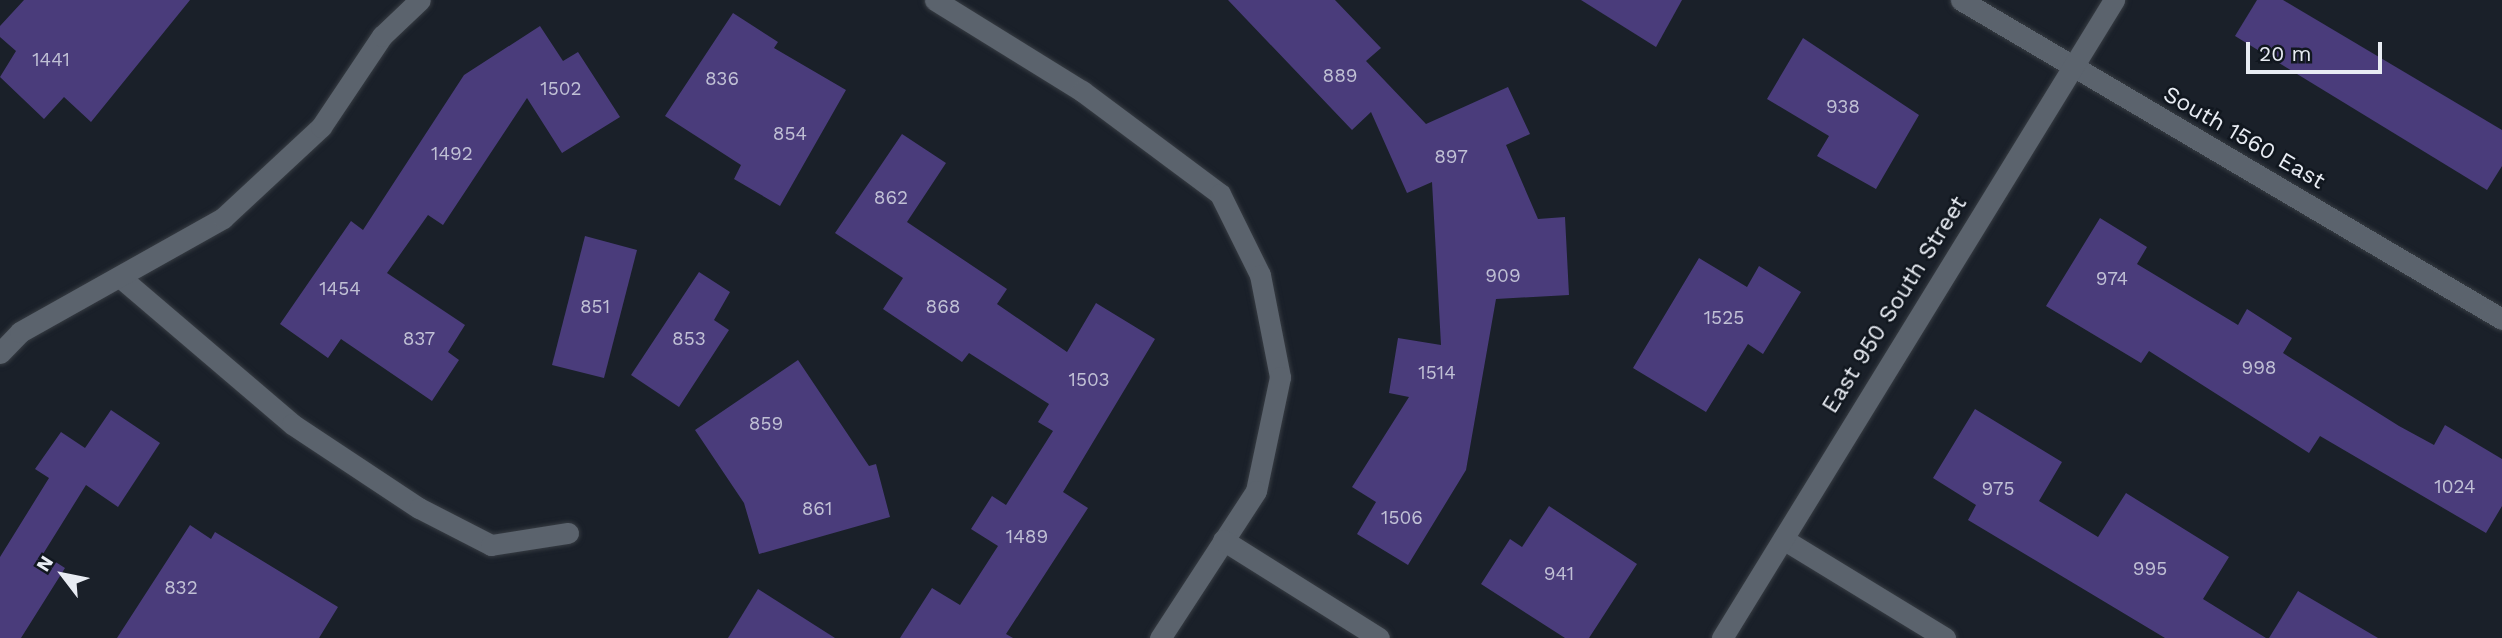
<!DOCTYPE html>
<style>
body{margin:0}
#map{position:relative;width:2502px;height:638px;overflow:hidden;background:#1a2029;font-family:"Work Sans",sans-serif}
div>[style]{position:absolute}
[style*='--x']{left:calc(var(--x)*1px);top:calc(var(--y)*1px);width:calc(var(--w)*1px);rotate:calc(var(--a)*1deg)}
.building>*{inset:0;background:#4a3c7b}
.roads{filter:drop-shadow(0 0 2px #373c43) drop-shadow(0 0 2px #373c43)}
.minor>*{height:21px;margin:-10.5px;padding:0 10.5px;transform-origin:10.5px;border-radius:10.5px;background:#5b636d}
span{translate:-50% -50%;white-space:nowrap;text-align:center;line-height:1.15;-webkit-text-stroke:5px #11171f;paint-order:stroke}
.number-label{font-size:19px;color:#c0c0d5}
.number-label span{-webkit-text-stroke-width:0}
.street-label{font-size:23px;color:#e8ecf3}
.north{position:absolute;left:28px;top:540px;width:70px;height:70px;-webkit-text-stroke:5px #11171f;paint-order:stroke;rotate:302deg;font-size:19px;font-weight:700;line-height:28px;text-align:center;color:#e8ecf3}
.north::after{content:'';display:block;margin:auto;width:24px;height:32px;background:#e8ecf3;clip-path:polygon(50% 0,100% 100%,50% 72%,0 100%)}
.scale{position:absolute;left:2246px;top:42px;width:136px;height:32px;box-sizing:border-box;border:4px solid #e8ecf3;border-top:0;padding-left:9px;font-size:21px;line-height:24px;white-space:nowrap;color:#e8ecf3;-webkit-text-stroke:5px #11171f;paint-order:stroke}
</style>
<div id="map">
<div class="building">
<i style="clip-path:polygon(24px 0,190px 0,91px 122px,64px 97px,44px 119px,0 77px,16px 51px,0 37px,0 26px)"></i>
<i style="clip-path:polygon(1228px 0,1335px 0,1381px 48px,1366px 61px,1426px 124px,1508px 87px,1530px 134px,1506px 145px,1538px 219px,1565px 217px,1569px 295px,1496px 299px,1466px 470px,1408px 565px,1357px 534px,1376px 502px,1352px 487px,1409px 397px,1389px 393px,1398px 338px,1441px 345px,1432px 182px,1407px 193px,1371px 112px,1352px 130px)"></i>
<i style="clip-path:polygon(1581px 0,1682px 0,1656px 47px)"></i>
<i style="clip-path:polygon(2257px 0,2283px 0,2502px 130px,2502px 166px,2487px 190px,2235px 36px)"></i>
<i style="clip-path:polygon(733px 13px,778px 42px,774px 48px,846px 90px,780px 206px,734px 179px,741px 165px,665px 116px)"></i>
<i style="clip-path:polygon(540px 26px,563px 61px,578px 52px,620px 117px,562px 153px,527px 98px,443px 225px,428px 215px,387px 273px,465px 325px,448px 352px,459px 360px,432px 401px,341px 339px,328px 358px,280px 324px,351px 221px,363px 230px,464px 75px)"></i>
<i style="clip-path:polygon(1803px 38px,1919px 115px,1876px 189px,1817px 156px,1829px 136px,1767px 99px)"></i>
<i style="clip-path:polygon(902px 134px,946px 163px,907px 222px,1007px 289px,997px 304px,1067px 352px,1096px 303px,1155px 339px,1063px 492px,1088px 508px,1006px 634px,1013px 638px,900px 638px,932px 588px,960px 605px,998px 546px,971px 529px,992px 496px,1006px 505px,1053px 431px,1038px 422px,1049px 404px,969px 353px,962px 362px,883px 309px,903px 278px,835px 233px)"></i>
<i style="clip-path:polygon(2100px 218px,2147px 247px,2137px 264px,2238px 325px,2247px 309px,2292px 338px,2283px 353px,2399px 426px,2434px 445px,2445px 425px,2502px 459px,2502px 506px,2486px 533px,2320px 436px,2309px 453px,2149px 351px,2141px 363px,2046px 306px)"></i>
<i style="clip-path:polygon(585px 236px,637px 250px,604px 378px,552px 365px)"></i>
<i style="clip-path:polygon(1699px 258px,1747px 287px,1759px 266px,1801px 292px,1763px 354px,1748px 344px,1706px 412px,1633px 368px)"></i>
<i style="clip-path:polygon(699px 272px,730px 292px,714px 320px,729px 330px,679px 407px,631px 375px)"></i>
<i style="clip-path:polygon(798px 360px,869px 466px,876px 464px,890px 517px,759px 554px,744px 503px,695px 430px)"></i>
<i style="clip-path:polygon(1975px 409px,2062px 462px,2039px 501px,2098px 537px,2126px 493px,2229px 557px,2203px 599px,2266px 638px,2165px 638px,1968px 520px,1976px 505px,1933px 478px)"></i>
<i style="clip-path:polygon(111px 410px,160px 443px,118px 507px,86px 485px,43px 554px,65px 568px,21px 638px,0 638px,0 557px,49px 478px,35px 469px,61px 432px,85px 448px)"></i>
<i style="clip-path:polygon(1549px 506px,1637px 564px,1589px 638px,1565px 638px,1481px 584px,1510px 539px,1522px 547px)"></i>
<i style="clip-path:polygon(190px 525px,211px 539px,215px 532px,338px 607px,319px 638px,117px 638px)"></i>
<i style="clip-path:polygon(758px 589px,835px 638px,728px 638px)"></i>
<i style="clip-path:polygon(2298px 591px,2378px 638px,2269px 638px)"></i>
</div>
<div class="roads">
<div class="minor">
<i style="--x:935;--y:0;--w:173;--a:31.8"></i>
<i style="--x:1082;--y:91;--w:172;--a:36.7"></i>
<i style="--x:1220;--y:194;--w:90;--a:63.7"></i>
<i style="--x:1260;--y:275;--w:104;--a:78.9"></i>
<i style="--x:1280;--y:377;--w:116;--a:101.9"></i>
<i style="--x:1256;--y:491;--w:176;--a:123.1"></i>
<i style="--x:1961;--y:0;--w:628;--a:30.53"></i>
<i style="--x:120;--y:277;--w:226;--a:40.5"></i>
<i style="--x:292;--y:424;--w:152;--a:33.5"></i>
<i style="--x:419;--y:508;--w:81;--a:27.2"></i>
<i style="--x:491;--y:545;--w:78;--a:-8.9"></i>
<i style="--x:0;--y:353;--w:29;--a:-46"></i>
<i style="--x:20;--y:332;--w:233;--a:-29.3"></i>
<i style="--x:223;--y:218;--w:134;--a:-42.9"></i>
<i style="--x:321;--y:127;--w:110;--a:-56.2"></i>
<i style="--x:382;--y:36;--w:52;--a:-43.5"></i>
<i style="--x:1783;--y:539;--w:190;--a:31.4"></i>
<i style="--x:1223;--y:540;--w:184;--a:32.1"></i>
<i style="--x:1722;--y:638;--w:749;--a:-58.43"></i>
</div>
</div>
<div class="number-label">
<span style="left:51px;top:60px">1441</span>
<span style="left:1340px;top:76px">889</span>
<span style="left:722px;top:79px">836</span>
<span style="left:561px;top:89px">1502</span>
<span style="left:1843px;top:107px">938</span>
<span style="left:790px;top:134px">854</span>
<span style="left:452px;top:154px">1492</span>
<span style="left:1451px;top:157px">897</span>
<span style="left:891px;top:198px">862</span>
<span style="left:1503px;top:276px">909</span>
<span style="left:2112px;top:279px">974</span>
<span style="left:340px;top:289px">1454</span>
<span style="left:595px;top:307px">851</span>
<span style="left:943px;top:307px">868</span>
<span style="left:1724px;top:318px">1525</span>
<span style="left:419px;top:339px">837</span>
<span style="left:689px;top:339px">853</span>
<span style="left:2259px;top:368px">998</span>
<span style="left:1437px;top:373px">1514</span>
<span style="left:1089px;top:380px">1503</span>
<span style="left:766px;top:424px">859</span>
<span style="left:2455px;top:487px">1024</span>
<span style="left:1998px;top:489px">975</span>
<span style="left:817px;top:509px">861</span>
<span style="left:1402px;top:518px">1506</span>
<span style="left:1027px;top:537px">1489</span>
<span style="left:2150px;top:569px">995</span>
<span style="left:1559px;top:574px">941</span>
<span style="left:181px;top:588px">832</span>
</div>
<div class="street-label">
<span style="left:2244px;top:138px;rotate:30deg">South 1560 East</span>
<span style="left:1895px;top:305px;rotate:-58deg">East 950 South Street</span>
</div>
<div class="north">N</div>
<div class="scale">20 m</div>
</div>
